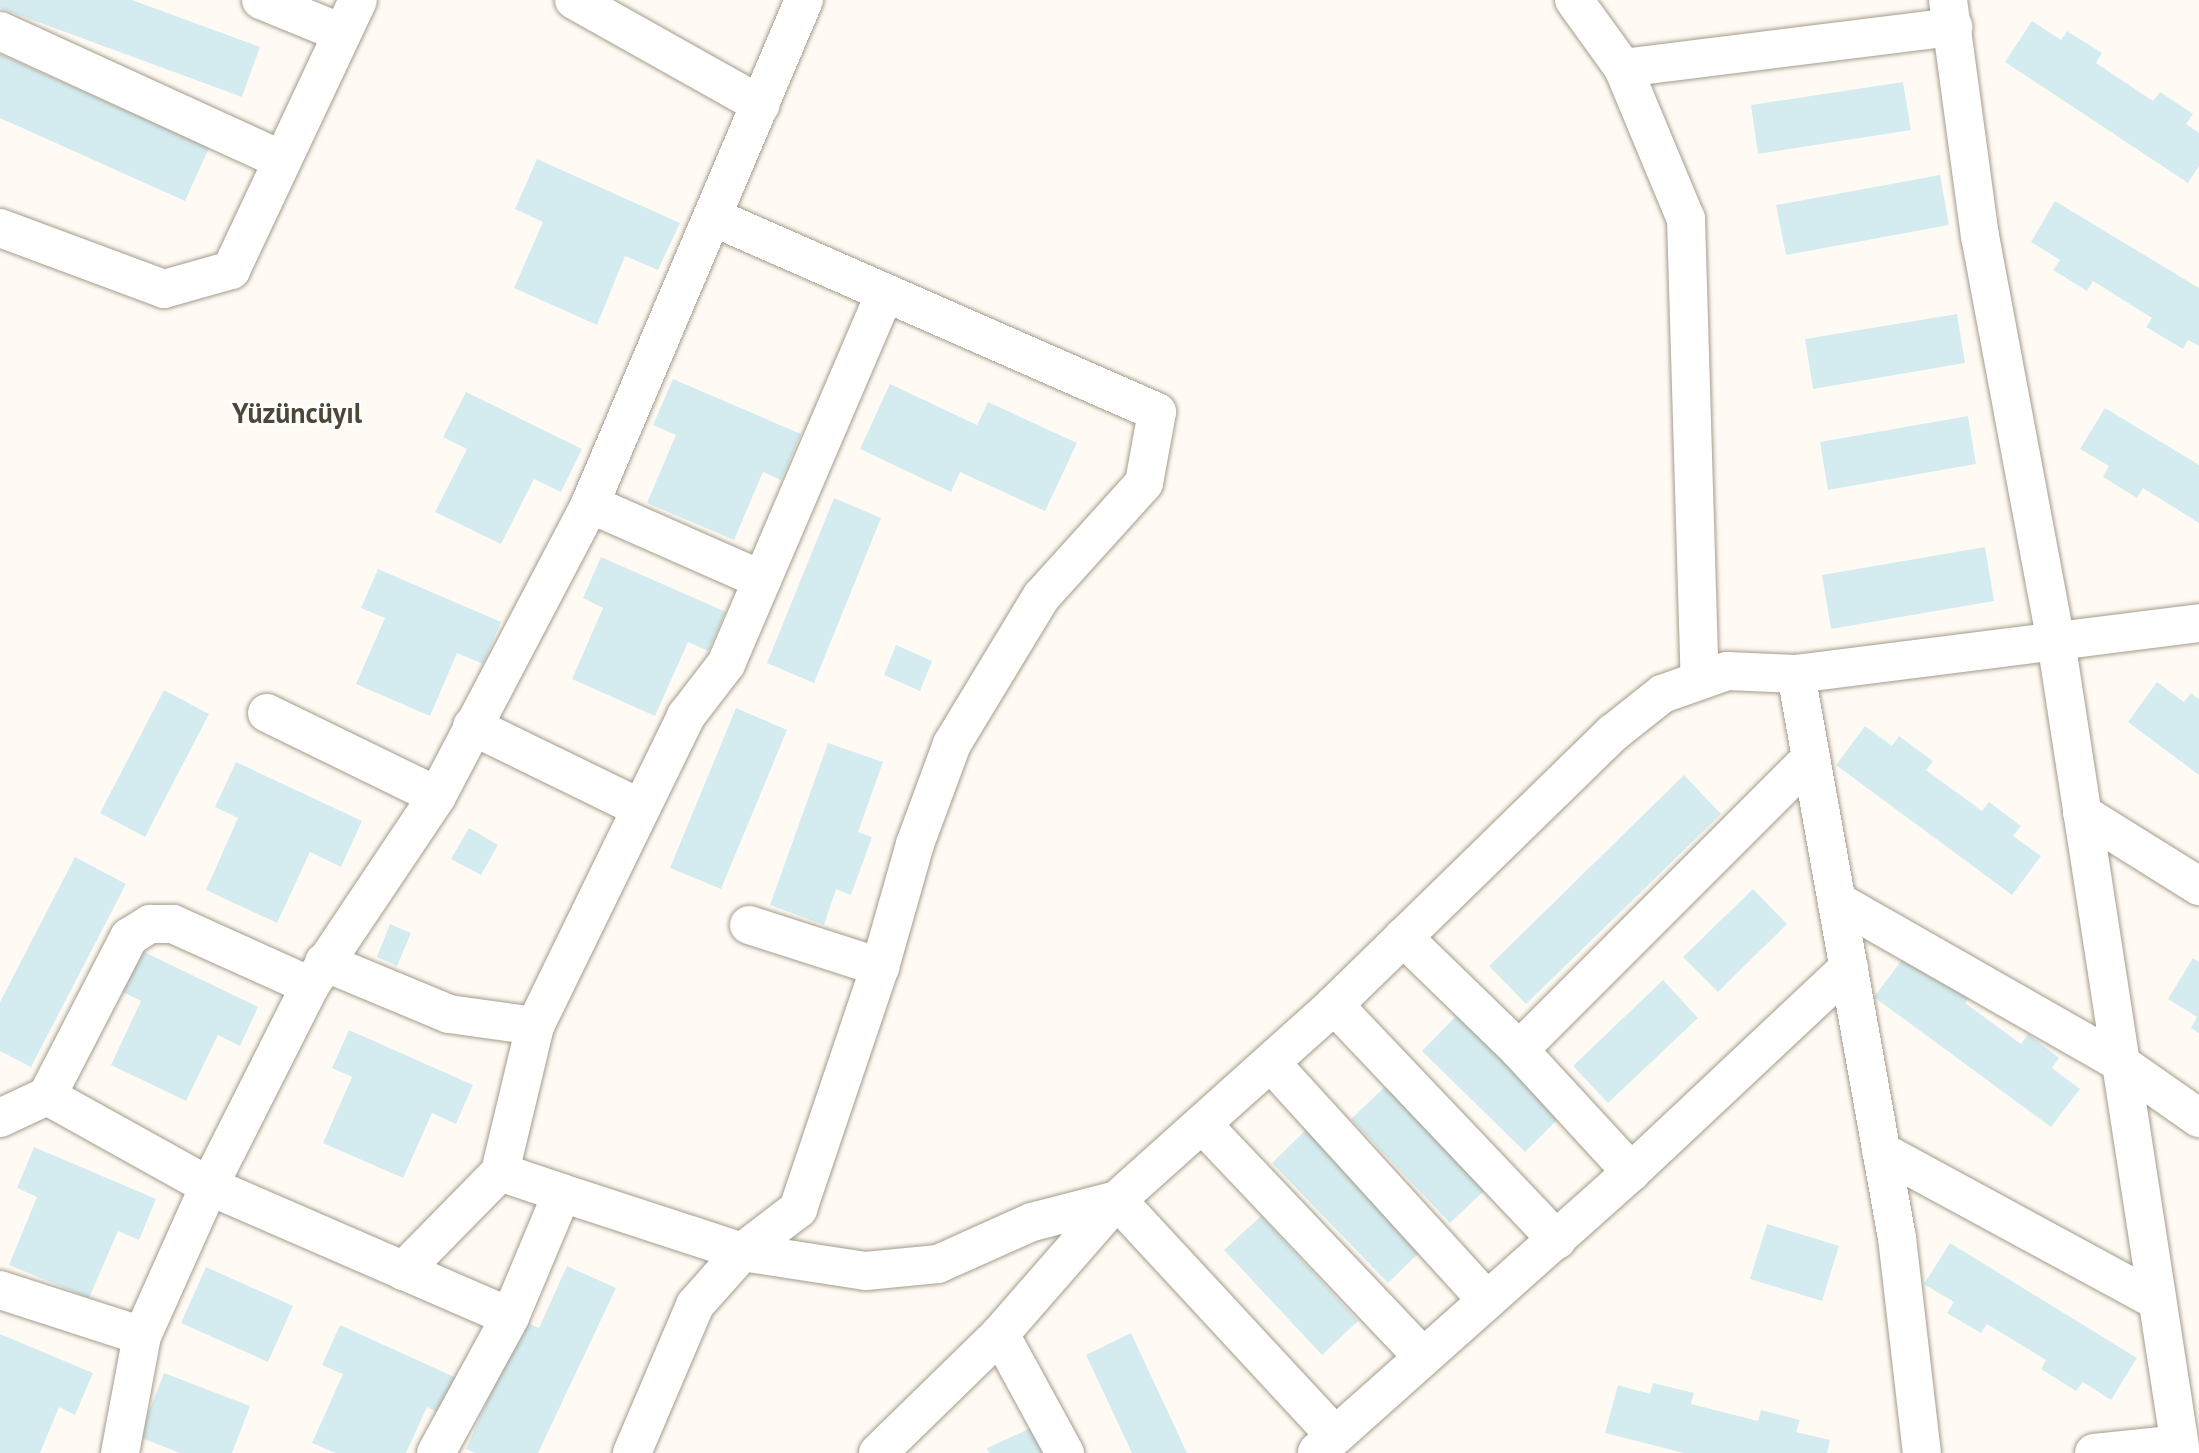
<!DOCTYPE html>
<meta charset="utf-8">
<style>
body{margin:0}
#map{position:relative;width:2199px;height:1453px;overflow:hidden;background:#fffbf4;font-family:"PT Sans",sans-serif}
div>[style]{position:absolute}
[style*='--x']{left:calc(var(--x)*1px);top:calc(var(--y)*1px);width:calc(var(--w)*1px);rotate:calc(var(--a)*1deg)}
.building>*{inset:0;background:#d4ecf0}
.roads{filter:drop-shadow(0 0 2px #a49c8b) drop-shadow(0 0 2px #a49c8b)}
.minor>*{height:38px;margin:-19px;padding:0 19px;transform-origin:19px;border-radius:19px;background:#fff}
span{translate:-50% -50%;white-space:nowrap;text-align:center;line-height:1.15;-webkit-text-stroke:5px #fff;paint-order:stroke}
.district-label{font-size:28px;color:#4e4738;font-weight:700}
</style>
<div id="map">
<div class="building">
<i style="clip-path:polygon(0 0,132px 0,260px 47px,242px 97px,0 8px)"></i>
<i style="clip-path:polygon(2032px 21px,2061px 40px,2067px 31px,2102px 53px,2096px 63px,2153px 101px,2160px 92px,2193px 114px,2186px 124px,2199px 133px,2199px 166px,2188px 183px,2005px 62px)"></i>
<i style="clip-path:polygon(0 54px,209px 148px,185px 201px,0 118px)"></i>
<i style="clip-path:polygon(1903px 82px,1911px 130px,1758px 154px,1751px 105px)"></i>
<i style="clip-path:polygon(537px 159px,680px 223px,658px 270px,625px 256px,597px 325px,514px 288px,543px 222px,515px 209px)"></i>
<i style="clip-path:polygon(1940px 175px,1949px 225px,1786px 255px,1776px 205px)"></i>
<i style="clip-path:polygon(2055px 201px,2199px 288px,2199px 346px,2188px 340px,2183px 349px,2146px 327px,2152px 318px,2093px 281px,2087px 291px,2053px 270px,2060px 260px,2031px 242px)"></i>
<i style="clip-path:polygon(1957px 314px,1965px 363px,1813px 389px,1805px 339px)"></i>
<i style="clip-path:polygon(673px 379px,801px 434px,781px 480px,763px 472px,734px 540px,647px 503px,676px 435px,653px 425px)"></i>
<i style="clip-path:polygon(890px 384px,977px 425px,988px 402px,1077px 443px,1045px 511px,960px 472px,951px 492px,860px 449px)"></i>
<i style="clip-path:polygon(466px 392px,582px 449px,561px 492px,534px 479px,501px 544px,435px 512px,467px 449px,443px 437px)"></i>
<i style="clip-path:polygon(2105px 408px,2199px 465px,2199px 523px,2143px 488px,2137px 498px,2103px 477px,2109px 466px,2080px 449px)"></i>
<i style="clip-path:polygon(1968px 416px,1976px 464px,1828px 490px,1820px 442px)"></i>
<i style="clip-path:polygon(834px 498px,881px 518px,814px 683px,767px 663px)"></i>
<i style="clip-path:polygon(1985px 547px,1994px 601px,1831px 629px,1822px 575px)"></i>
<i style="clip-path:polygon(601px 557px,726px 612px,708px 651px,688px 642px,655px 716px,572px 679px,603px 608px,583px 598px)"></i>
<i style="clip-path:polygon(378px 569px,501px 622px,483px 664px,457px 653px,430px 716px,356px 684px,385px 618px,361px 608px)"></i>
<i style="clip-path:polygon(896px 645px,932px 661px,920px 691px,884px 675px)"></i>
<i style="clip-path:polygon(2157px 682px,2184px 702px,2191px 693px,2199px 699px,2199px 775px,2128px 722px)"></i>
<i style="clip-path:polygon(164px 690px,209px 714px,145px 837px,100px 813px)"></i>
<i style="clip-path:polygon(736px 708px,787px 730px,721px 889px,670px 868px)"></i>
<i style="clip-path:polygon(1865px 726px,1892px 746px,1899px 736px,1933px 761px,1926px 770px,1982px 811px,1989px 802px,2021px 826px,2013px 836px,2041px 856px,2012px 895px,1836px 765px)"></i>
<i style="clip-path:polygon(828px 743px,883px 762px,858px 832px,872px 837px,851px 895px,836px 889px,824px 925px,770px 905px)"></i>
<i style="clip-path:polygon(236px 762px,362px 821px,341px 867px,310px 852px,277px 923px,206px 890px,238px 818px,215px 807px)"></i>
<i style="clip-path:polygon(1684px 775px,1721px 814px,1526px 1004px,1489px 966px)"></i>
<i style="clip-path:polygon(469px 828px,498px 845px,481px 875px,451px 859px)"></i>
<i style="clip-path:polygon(75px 857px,126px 884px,31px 1067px,0 1051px,0 1002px)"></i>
<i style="clip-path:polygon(1753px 889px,1787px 924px,1718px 992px,1683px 957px)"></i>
<i style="clip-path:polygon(390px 924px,411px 933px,397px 966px,377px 957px)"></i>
<i style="clip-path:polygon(140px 950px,258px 1007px,240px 1046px,218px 1035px,186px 1101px,111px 1065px,141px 1001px,121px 991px)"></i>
<i style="clip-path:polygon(1904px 957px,1931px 978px,1938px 969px,1971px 994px,1965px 1003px,2021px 1044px,2028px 1034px,2059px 1058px,2052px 1068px,2080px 1089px,2051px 1127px,1874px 997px)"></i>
<i style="clip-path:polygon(2193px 958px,2199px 962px,2199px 1033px,2191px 1028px,2197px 1017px,2168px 999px)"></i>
<i style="clip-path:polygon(1663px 980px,1698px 1018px,1608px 1103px,1573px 1066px)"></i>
<i style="clip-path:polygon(1457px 1015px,1560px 1117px,1525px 1152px,1422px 1051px)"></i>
<i style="clip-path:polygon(349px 1030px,473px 1085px,456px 1124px,432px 1113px,403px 1178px,323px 1143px,352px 1077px,332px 1068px)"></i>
<i style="clip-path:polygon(1388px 1084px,1487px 1188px,1450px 1223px,1351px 1119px)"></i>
<i style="clip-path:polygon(1308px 1128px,1424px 1248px,1388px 1283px,1272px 1163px)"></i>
<i style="clip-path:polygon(34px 1147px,156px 1199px,139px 1240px,118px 1231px,89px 1298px,9px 1265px,37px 1197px,17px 1188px)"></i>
<i style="clip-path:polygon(1261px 1216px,1358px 1321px,1322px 1355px,1224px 1250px)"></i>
<i style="clip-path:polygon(1767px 1224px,1839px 1246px,1822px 1301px,1750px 1279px)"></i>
<i style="clip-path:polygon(1950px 1243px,2137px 1358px,2111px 1400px,2083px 1382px,2076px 1391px,2041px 1369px,2046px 1360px,1987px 1324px,1981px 1333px,1947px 1313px,1954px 1302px,1924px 1284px)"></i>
<i style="clip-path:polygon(567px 1266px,616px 1288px,538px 1453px,476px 1453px,466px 1449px,523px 1321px,539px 1328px)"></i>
<i style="clip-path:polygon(206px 1267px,293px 1306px,268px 1362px,181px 1323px)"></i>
<i style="clip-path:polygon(340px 1325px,461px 1380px,444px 1415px,427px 1407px,406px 1453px,335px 1453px,312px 1443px,343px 1374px,322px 1365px)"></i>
<i style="clip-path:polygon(1131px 1333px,1187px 1453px,1132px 1453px,1086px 1355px)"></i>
<i style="clip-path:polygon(0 1334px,93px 1373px,75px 1415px,59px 1407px,40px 1453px,0 1453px)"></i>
<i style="clip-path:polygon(164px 1373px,250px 1406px,232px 1453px,180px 1453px,139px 1437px)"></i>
<i style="clip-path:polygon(1653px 1383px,1694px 1393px,1691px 1404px,1758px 1421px,1761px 1410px,1800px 1420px,1796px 1432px,1830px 1440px,1827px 1453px,1684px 1453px,1605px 1433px,1618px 1385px,1650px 1394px)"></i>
<i style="clip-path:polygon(1031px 1428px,1043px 1453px,989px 1453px,987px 1448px)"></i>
</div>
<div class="roads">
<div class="minor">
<i style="--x:261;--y:0;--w:87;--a:22.2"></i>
<i style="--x:574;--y:0;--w:214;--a:29.3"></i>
<i style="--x:1574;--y:0;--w:84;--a:54.2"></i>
<i style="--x:1623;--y:68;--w:164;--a:67.4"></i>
<i style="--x:1686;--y:219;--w:461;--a:88.3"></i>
<i style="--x:1948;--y:0;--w:238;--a:82.3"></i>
<i style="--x:1980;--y:236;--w:412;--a:79.4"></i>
<i style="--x:2056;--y:641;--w:822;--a:81.25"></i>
<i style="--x:0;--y:31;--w:308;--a:24.6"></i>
<i style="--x:1623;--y:68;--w:333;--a:-7.1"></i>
<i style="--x:0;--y:228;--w:175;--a:20.4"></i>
<i style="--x:164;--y:289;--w:70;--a:-15.8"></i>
<i style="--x:231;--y:270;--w:298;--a:-64.8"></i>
<i style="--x:590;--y:504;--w:188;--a:23.8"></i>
<i style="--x:1796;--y:674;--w:573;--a:79.85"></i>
<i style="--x:1897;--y:1238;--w:216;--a:83.4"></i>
<i style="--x:267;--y:713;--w:189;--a:26"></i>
<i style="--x:472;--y:726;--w:185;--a:26"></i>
<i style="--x:2082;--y:813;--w:138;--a:32"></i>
<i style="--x:1837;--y:901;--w:325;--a:29.7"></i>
<i style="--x:2119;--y:1062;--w:98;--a:35"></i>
<i style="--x:749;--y:925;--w:138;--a:17.8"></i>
<i style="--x:1403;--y:937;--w:162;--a:44.2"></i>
<i style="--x:1519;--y:1050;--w:166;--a:47.4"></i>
<i style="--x:324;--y:962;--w:135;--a:22.6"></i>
<i style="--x:449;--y:1014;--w:87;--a:7.9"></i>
<i style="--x:1334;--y:1005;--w:324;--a:46.5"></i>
<i style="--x:1519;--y:1050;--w:413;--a:-45"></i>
<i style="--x:1271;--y:1063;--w:321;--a:47.7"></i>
<i style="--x:47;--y:1096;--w:179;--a:-62.7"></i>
<i style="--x:129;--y:937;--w:25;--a:-32"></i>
<i style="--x:150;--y:924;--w:23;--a:0"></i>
<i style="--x:173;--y:924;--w:150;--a:24.3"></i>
<i style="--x:0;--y:1118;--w:52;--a:-25.1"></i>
<i style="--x:47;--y:1096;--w:185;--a:29.1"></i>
<i style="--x:209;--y:1186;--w:328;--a:23.5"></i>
<i style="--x:510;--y:1317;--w:134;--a:-67.2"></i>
<i style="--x:562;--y:1193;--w:189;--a:18.1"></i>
<i style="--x:742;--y:1252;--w:125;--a:8.7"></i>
<i style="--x:866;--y:1271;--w:72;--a:-5.6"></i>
<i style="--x:938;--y:1264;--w:103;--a:-24.1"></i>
<i style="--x:1032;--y:1222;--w:88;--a:-14.5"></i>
<i style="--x:1117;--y:1200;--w:319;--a:47.2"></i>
<i style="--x:1202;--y:1124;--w:321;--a:46.5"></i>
<i style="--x:1881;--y:1151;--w:314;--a:28.5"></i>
<i style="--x:562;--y:1193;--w:65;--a:-161.3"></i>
<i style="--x:500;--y:1172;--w:150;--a:-76.5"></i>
<i style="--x:535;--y:1026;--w:345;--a:-64"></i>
<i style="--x:686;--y:716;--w:66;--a:-52.4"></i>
<i style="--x:726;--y:664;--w:404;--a:-66.8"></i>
<i style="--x:403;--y:1271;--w:139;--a:-45.6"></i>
<i style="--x:0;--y:1290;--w:149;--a:17.9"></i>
<i style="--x:1000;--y:1334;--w:136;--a:61.4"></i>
<i style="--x:1317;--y:1452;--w:421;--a:-41.7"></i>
<i style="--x:1631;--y:1172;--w:299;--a:-43.2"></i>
<i style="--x:120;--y:1453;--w:119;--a:-79.4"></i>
<i style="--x:142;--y:1336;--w:164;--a:-65.9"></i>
<i style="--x:209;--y:1186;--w:224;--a:-63.2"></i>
<i style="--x:310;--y:986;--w:229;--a:-56.2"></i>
<i style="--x:437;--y:796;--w:330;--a:-62.3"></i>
<i style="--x:590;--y:504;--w:548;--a:-66.99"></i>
<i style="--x:436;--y:1453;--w:155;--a:-61.4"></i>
<i style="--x:632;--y:1453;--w:161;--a:-66.9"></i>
<i style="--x:695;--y:1305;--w:71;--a:-48.4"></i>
<i style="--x:742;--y:1252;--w:71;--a:-37.5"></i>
<i style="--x:798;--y:1209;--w:256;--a:-71.3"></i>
<i style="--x:880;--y:967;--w:128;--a:-74.1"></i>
<i style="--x:915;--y:844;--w:107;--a:-69.7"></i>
<i style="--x:952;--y:744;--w:172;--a:-58.8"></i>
<i style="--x:1041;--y:597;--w:154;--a:-47.9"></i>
<i style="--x:1144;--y:483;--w:72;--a:-79.6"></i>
<i style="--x:1157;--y:412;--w:485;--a:-156.3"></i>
<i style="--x:878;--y:1453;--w:170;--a:-44.3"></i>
<i style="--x:1000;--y:1334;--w:178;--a:-48.9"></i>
<i style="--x:1117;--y:1200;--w:292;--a:-41.9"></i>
<i style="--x:1334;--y:1005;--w:390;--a:-44.3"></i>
<i style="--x:1613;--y:733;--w:63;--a:-38.5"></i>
<i style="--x:1662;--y:694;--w:69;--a:-19.5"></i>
<i style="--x:1727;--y:671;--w:69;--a:2.5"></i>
<i style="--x:1796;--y:674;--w:406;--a:-7.2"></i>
<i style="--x:2094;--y:1453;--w:85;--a:-6"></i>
</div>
</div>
<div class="district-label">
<span style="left:297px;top:413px">Yüzüncüyıl</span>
</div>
</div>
